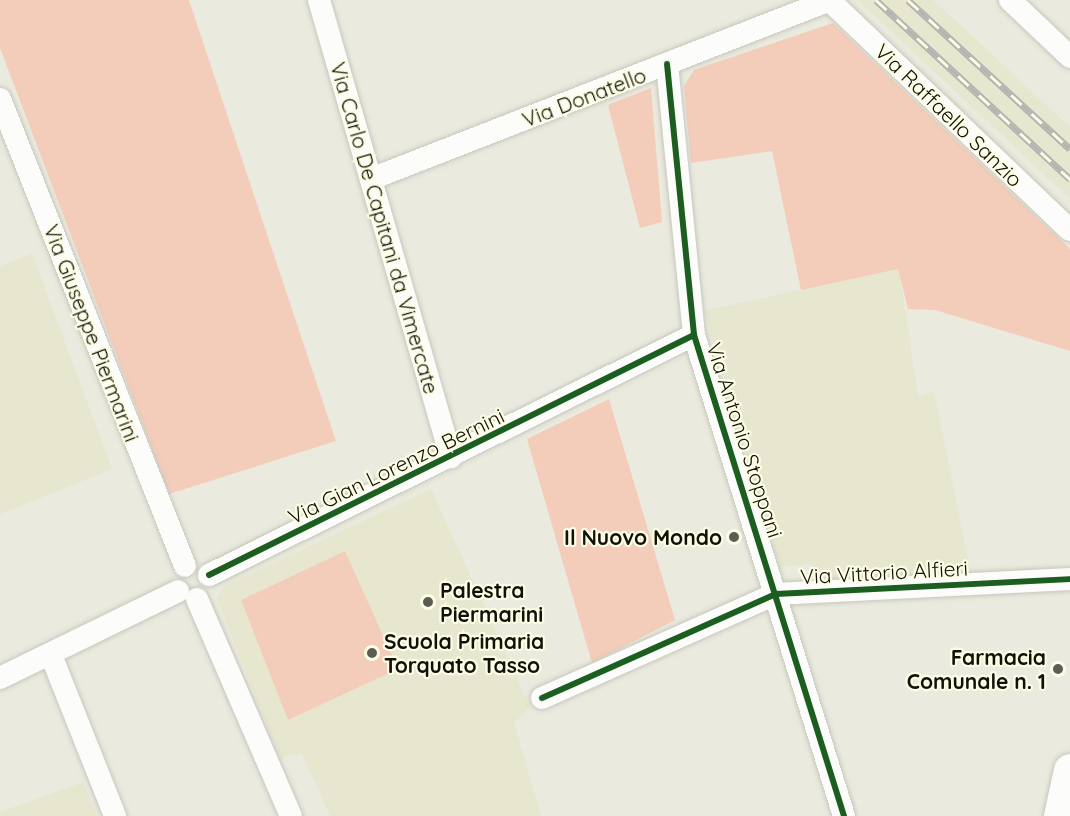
<!DOCTYPE html>
<style>
body{margin:0}
#map{position:relative;width:1070px;height:816px;overflow:hidden;background:#eaeade;font-family:Quicksand,sans-serif}
div>[style]{position:absolute}
[style*='--x']{left:calc(var(--x)*1px);top:calc(var(--y)*1px);width:calc(var(--w)*1px);rotate:calc(var(--a)*1deg)}
.built>*{inset:0;background:#e7e7d0}
.green>*{inset:0;background:#f3cdba}
.roads{filter:drop-shadow(0 0 2px #c7c7be) drop-shadow(0 0 2px #c7c7be)}
.street>*{height:22px;margin:-11px;padding:0 11px;transform-origin:11px;border-radius:11px;background:#fcfcfa}
.secondary>*{height:32px;margin:-16px;padding:0 16px;transform-origin:16px;border-radius:16px;background:#fcfcfa}
.rail>*{height:7px;margin-top:-3.5px;transform-origin:0;background:repeating-linear-gradient(90deg,#fdfde5 0 14px,#b4b4b1 0 28px);box-sizing:border-box;border-block:2px solid #b4b4b1}
.cycleway>*{height:6px;margin:-3px;padding:0 3px;transform-origin:3px;border-radius:3px;background:#1b5e20}
.dots>*{width:16px;height:16px;translate:-50% -50%;box-sizing:border-box;border:3px solid #fdfde5;border-radius:50%}
span{translate:-50% -50%;white-space:nowrap;text-align:center;line-height:1.15;-webkit-text-stroke:4.5px #fdfde5;paint-order:stroke}
.street-label{font-size:21px;color:#111109}
.poi-label{font-size:21px;color:#111109;font-weight:700}
.right{translate:-100% -50%;text-align:right}
.left{translate:0 -50%;text-align:left}
</style>
<div id="map">
<div class="built">
<i style="clip-path:polygon(857px 0,933px 0,982px 45px,1070px 127px,1070px 198px)"></i>
<i style="clip-path:polygon(32px 253px,112px 469px,0 514px,0 266px)"></i>
<i style="clip-path:polygon(899px 268px,918px 396px,934px 392px,970px 569px,814px 581px,812px 564px,780px 567px,704px 311px)"></i>
<i style="clip-path:polygon(431px 489px,530px 707px,514px 723px,541px 816px,330px 816px,302px 753px,280px 758px,217px 599px,224px 586px)"></i>
<i style="clip-path:polygon(83px 782px,97px 816px,0 816px,0 812px)"></i>
</div>
<div class="green">
<i style="clip-path:polygon(0 0,189px 0,336px 441px,169px 494px,0 48px)"></i>
<i style="clip-path:polygon(833px 23px,1070px 249px,1070px 351px,935px 310px,908px 309px,898px 269px,801px 290px,772px 151px,691px 163px,684px 86px,694px 70px)"></i>
<i style="clip-path:polygon(651px 88px,662px 222px,640px 228px,608px 105px)"></i>
<i style="clip-path:polygon(609px 399px,675px 620px,592px 663px,527px 439px)"></i>
<i style="clip-path:polygon(345px 551px,398px 669px,288px 720px,241px 600px)"></i>
</div>
<div class="roads">
<div class="street">
<i style="--x:319;--y:0;--w:476;--a:73.9"></i>
<i style="--x:829;--y:0;--w:333;--a:43.7"></i>
<i style="--x:1010;--y:0;--w:83;--a:43.5"></i>
<i style="--x:667;--y:64;--w:272;--a:84.3"></i>
<i style="--x:694;--y:335;--w:504;--a:72.68"></i>
<i style="--x:0;--y:99;--w:502;--a:68.39"></i>
<i style="--x:371;--y:179;--w:492;--a:-21.3"></i>
<i style="--x:209;--y:575;--w:541;--a:-26.33"></i>
<i style="--x:197;--y:599;--w:236;--a:66.6"></i>
<i style="--x:51;--y:655;--w:173;--a:68.3"></i>
<i style="--x:0;--y:678;--w:198;--a:-26"></i>
<i style="--x:542;--y:698;--w:256;--a:-24"></i>
<i style="--x:776;--y:594;--w:294;--a:-2.9"></i>
</div>
<div class="secondary">
<i style="--x:1060;--y:816;--w:47;--a:-77.7"></i>
</div>
</div>
<div class="rail">
<i style="--x:876;--y:0;--w:264;--a:42.7"></i>
<i style="--x:908;--y:0;--w:220;--a:42.6"></i>
</div>
<div class="cycleway">
<i style="--x:667;--y:64;--w:272;--a:84.3"></i>
<i style="--x:694;--y:335;--w:504;--a:72.68"></i>
<i style="--x:209;--y:575;--w:541;--a:-26.33"></i>
<i style="--x:542;--y:698;--w:256;--a:-24"></i>
<i style="--x:776;--y:594;--w:294;--a:-2.9"></i>
</div>
<div class="dots">
<i style="left:734px;top:537px;background:#5d5d54"></i>
<i style="left:428px;top:602px;background:#5d5d54"></i>
<i style="left:372px;top:653px;background:#5d5d54"></i>
<i style="left:1058px;top:669px;background:#5d5d54"></i>
</div>
<div class="street-label">
<span style="left:584px;top:97px;rotate:-21deg">Via Donatello</span>
<span style="left:949px;top:115px;rotate:44deg">Via Raffaello Sanzio</span>
<span style="left:385px;top:228px;rotate:74deg">Via Carlo De Capitani da Vimercate</span>
<span style="left:92px;top:333px;rotate:69deg">Via Giuseppe Piermarini</span>
<span style="left:745px;top:440px;rotate:72deg">Via Antonio Stoppani</span>
<span style="left:396px;top:466px;rotate:-26deg">Via Gian Lorenzo Bernini</span>
<span style="left:884px;top:572px;rotate:-3deg">Via Vittorio Alfieri</span>
</div>
<div class="poi-label">
<span class="right" style="left:722px;top:537px">Il Nuovo Mondo</span>
<span class="left" style="left:440px;top:602px">Palestra<br>Piermarini</span>
<span class="left" style="left:384px;top:653px">Scuola Primaria<br>Torquato Tasso</span>
<span class="right" style="left:1046px;top:669px">Farmacia<br>Comunale n. 1</span>
</div>
</div>
